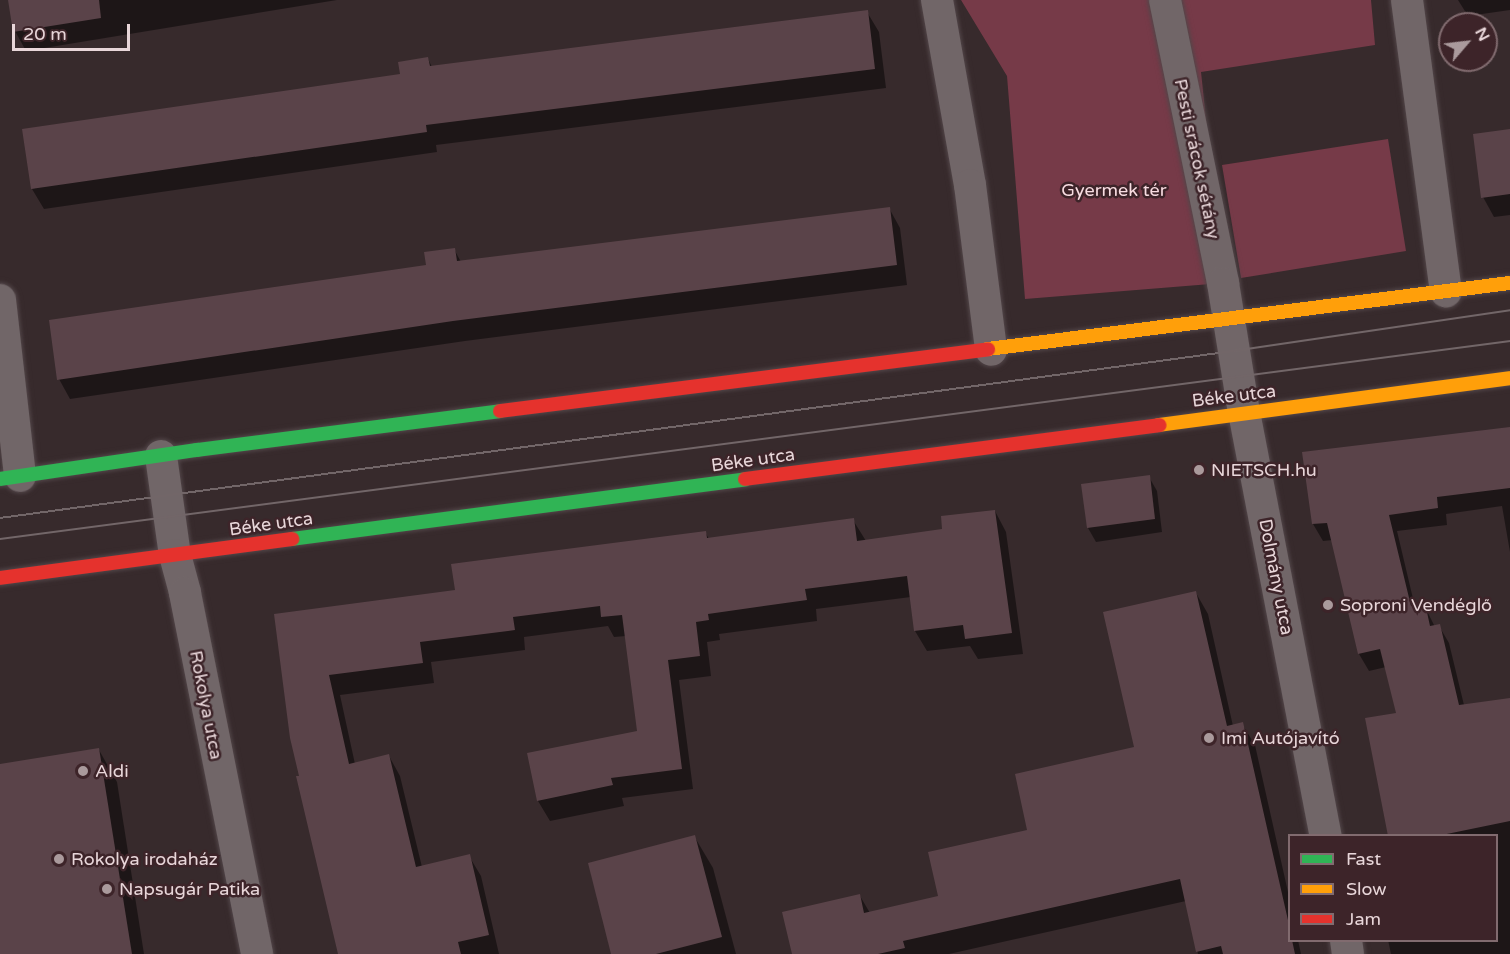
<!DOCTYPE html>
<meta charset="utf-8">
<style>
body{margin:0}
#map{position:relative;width:1510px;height:954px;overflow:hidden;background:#372a2c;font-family:"Varela Round",sans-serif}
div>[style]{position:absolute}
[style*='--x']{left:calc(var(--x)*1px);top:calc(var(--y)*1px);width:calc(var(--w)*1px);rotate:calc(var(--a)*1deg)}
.green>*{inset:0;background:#763a48}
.shadow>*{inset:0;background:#0007}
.building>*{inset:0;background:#5a4349}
.roads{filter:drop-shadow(0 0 2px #524649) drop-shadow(0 0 2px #524649)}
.street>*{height:32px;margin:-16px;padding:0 16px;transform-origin:16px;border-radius:16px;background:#716668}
.fast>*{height:14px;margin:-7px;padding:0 7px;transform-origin:7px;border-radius:7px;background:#30b455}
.slow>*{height:14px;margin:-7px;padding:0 7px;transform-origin:7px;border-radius:7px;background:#ff9f0a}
.jam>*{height:14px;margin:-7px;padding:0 7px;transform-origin:7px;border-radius:7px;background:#e5322d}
.tram>*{height:1.5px;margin:-0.75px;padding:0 0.75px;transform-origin:0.75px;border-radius:0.75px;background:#726668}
.dots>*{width:16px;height:16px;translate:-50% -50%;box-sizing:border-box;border:3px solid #3d2429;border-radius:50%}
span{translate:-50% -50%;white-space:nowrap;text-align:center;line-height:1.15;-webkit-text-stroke:5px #3d2429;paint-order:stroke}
.street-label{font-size:18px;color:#e8d6d9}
.park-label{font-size:18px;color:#f8dce1}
.poi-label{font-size:18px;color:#e8d6d9}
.left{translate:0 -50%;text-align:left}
.legend{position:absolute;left:1288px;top:834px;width:210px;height:108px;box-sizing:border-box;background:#3d2429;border:2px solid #816b6f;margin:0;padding:8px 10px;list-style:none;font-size:18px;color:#e8d6d9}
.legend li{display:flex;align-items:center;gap:12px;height:30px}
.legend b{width:30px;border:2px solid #816b6f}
.north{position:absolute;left:1438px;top:12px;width:60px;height:60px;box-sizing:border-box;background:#3d2429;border:2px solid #816b6f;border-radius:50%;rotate:62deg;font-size:16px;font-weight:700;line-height:24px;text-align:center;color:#e8d6d9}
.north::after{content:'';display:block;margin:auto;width:21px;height:27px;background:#aa9a9c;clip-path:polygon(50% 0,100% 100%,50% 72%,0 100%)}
.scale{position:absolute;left:12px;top:24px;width:118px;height:27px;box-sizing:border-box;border:3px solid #e8d6d9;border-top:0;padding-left:8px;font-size:18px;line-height:21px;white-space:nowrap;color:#e8d6d9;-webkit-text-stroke:4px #3d2429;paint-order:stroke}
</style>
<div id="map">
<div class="green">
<i style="clip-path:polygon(961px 0,1371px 0,1375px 45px,1201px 72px,1223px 283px,1025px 299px,1007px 76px)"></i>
<i style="clip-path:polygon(1388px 139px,1406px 251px,1241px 278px,1222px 165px)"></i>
</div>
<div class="shadow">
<i style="clip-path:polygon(9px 0,337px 0,26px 51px,15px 31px)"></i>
<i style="clip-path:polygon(1458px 0,1510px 0,1510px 10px,1468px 16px)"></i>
<i style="clip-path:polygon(867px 12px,879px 32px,886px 88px,436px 145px,437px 152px,44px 209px,32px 189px,402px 76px,428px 59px,432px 67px)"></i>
<i style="clip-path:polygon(1510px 131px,1510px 215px,1494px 217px,1483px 197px)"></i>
<i style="clip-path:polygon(889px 208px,900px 228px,907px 285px,465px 341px,70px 399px,59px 379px,428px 266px,454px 249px,461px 262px)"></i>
<i style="clip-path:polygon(1510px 428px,1510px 552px,1502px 506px,1446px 514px,1447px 525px,1397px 531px,1415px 607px,1424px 605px,1435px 627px,1439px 626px,1449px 643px,1464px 705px,1510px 699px,1510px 954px,1391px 954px,1388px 940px,1496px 940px,1496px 836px,1389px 836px,1367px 719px,1398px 715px,1386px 667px,1369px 671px,1359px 654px,1333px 540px,1323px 541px,1313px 524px,1304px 453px)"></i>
<i style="clip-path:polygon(1149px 477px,1157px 491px,1162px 532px,1096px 542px,1088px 528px)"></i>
<i style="clip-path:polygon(995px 511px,1006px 532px,1023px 654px,978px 659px,970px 646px,927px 651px,915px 631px,911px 597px,816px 609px,817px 621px,719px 634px,720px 640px,707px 642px,711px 676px,679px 680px,693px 789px,622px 798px,624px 806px,550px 821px,538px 801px,529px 755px,638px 732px,626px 636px,614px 637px,608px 626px,524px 637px,525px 650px,431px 662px,434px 683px,340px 695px,355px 764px,389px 756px,400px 776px,422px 867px,469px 856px,481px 876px,499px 954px,340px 954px,300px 777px,275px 615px,456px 592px,705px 532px,709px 539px,853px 520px,866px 541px,944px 531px)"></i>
<i style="clip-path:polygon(1196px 593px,1208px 614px,1233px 726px,1242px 724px,1255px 745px,1290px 901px,1290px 940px,1298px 940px,1301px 954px,1198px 954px,1186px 901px,949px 954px,794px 954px,860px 896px,870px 913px,940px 898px,1136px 748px)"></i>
<i style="clip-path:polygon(99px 750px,117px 782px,144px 954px,0 954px,0 765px)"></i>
<i style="clip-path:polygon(694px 836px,713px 868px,736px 954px,613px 954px)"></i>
</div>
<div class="building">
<i style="clip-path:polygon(8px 0,99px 0,101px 18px,13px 32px)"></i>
<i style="clip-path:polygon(868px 10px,875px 69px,426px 125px,427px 132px,31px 189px,22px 129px,400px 74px,398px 62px,428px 57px,430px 66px)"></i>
<i style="clip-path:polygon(1510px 129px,1510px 194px,1481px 198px,1473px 134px)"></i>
<i style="clip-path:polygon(890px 207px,897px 265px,453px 321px,57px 380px,49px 320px,426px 265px,424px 252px,455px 248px,457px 261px)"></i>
<i style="clip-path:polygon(1510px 427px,1510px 488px,1437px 497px,1438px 508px,1389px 515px,1411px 606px,1425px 603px,1430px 626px,1440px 624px,1459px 705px,1510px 698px,1510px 821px,1437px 836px,1388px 836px,1365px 718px,1396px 713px,1380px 649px,1358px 654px,1327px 523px,1312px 524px,1302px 452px)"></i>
<i style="clip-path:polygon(1150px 475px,1155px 519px,1087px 528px,1081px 484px)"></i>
<i style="clip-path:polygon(995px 510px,1012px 633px,965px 639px,963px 625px,914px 631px,907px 576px,805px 589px,807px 600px,708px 614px,709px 620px,696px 622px,700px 656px,668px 660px,682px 769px,611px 778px,613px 785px,537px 801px,527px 753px,637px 731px,622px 615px,601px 617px,600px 606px,513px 617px,515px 630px,420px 642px,423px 663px,329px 675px,349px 764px,389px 754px,416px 867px,470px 854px,489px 935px,458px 942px,461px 954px,338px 954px,296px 776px,299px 776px,290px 738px,274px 614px,455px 590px,451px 564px,706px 531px,707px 538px,854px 518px,857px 541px,942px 529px,941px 516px)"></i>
<i style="clip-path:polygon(1196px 591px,1227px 726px,1243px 722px,1290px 929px,1290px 940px,1292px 940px,1295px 954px,1223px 954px,1221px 946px,1196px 952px,1180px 879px,903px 941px,905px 948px,878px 954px,792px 954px,782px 912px,860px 894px,864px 913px,938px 896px,928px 852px,1027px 830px,1015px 774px,1134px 747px,1103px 612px)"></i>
<i style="clip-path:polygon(99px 748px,132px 954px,0 954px,0 764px)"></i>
<i style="clip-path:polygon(695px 835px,722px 937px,656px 954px,611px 954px,588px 863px)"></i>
</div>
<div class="roads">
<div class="street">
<i style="--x:937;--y:0;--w:188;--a:79.9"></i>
<i style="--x:970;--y:185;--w:166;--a:82.7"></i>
<i style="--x:1165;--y:0;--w:289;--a:78.4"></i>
<i style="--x:1223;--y:283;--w:131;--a:80.8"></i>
<i style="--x:1244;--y:412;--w:432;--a:79.1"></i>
<i style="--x:1407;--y:0;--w:294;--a:82.4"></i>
<i style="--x:0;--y:300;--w:177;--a:83.5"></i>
<i style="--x:161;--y:456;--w:100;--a:82"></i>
<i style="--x:175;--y:555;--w:39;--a:75"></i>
<i style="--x:185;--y:593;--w:368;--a:78.7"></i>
<i style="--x:1346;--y:940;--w:14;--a:82"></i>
</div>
<div class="fast">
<i style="--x:0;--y:479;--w:199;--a:-8.4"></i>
<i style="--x:197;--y:450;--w:305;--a:-7.3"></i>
<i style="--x:292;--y:539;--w:457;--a:-7.5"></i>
</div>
<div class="slow">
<i style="--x:988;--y:349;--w:526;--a:-7.21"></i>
<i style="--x:1159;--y:425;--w:354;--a:-7.6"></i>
</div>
<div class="jam">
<i style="--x:500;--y:411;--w:492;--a:-7.2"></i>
<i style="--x:745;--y:479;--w:418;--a:-7.4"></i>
<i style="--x:0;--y:578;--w:295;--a:-7.6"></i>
</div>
</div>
<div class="tram">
<i style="--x:0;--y:518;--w:1245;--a:-7.71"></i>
<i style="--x:1234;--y:351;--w:279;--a:-8.4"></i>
<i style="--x:0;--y:539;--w:1523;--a:-7.47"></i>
</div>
<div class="dots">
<i style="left:1199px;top:470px;background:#aa9a9c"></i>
<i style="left:1328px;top:605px;background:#aa9a9c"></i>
<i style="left:1209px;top:738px;background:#aa9a9c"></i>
<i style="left:83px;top:771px;background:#aa9a9c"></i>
<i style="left:59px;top:859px;background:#aa9a9c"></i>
<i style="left:107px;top:889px;background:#aa9a9c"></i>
</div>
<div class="street-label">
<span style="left:1197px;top:159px;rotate:78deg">Pesti srácok sétány</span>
<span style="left:1234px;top:396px;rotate:-7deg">Béke utca</span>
<span style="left:753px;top:460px;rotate:-8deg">Béke utca</span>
<span style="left:271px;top:524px;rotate:-8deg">Béke utca</span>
<span style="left:1276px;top:577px;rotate:79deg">Dolmány utca</span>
<span style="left:206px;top:705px;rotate:79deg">Rokolya utca</span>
</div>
<div class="park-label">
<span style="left:1114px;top:190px">Gyermek tér</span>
</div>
<div class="poi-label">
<span class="left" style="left:1211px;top:470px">NIETSCH.hu</span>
<span class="left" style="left:1340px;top:605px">Soproni Vendéglő</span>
<span class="left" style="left:1221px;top:738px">Imi Autójavító</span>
<span class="left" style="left:95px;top:771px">Aldi</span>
<span class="left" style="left:71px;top:859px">Rokolya irodaház</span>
<span class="left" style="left:119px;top:889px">Napsugár Patika</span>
</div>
<ul class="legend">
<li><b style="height:8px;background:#30b455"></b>Fast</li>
<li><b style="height:8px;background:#ff9f0a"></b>Slow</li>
<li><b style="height:8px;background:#e5322d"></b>Jam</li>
</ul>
<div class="north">N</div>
<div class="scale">20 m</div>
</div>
